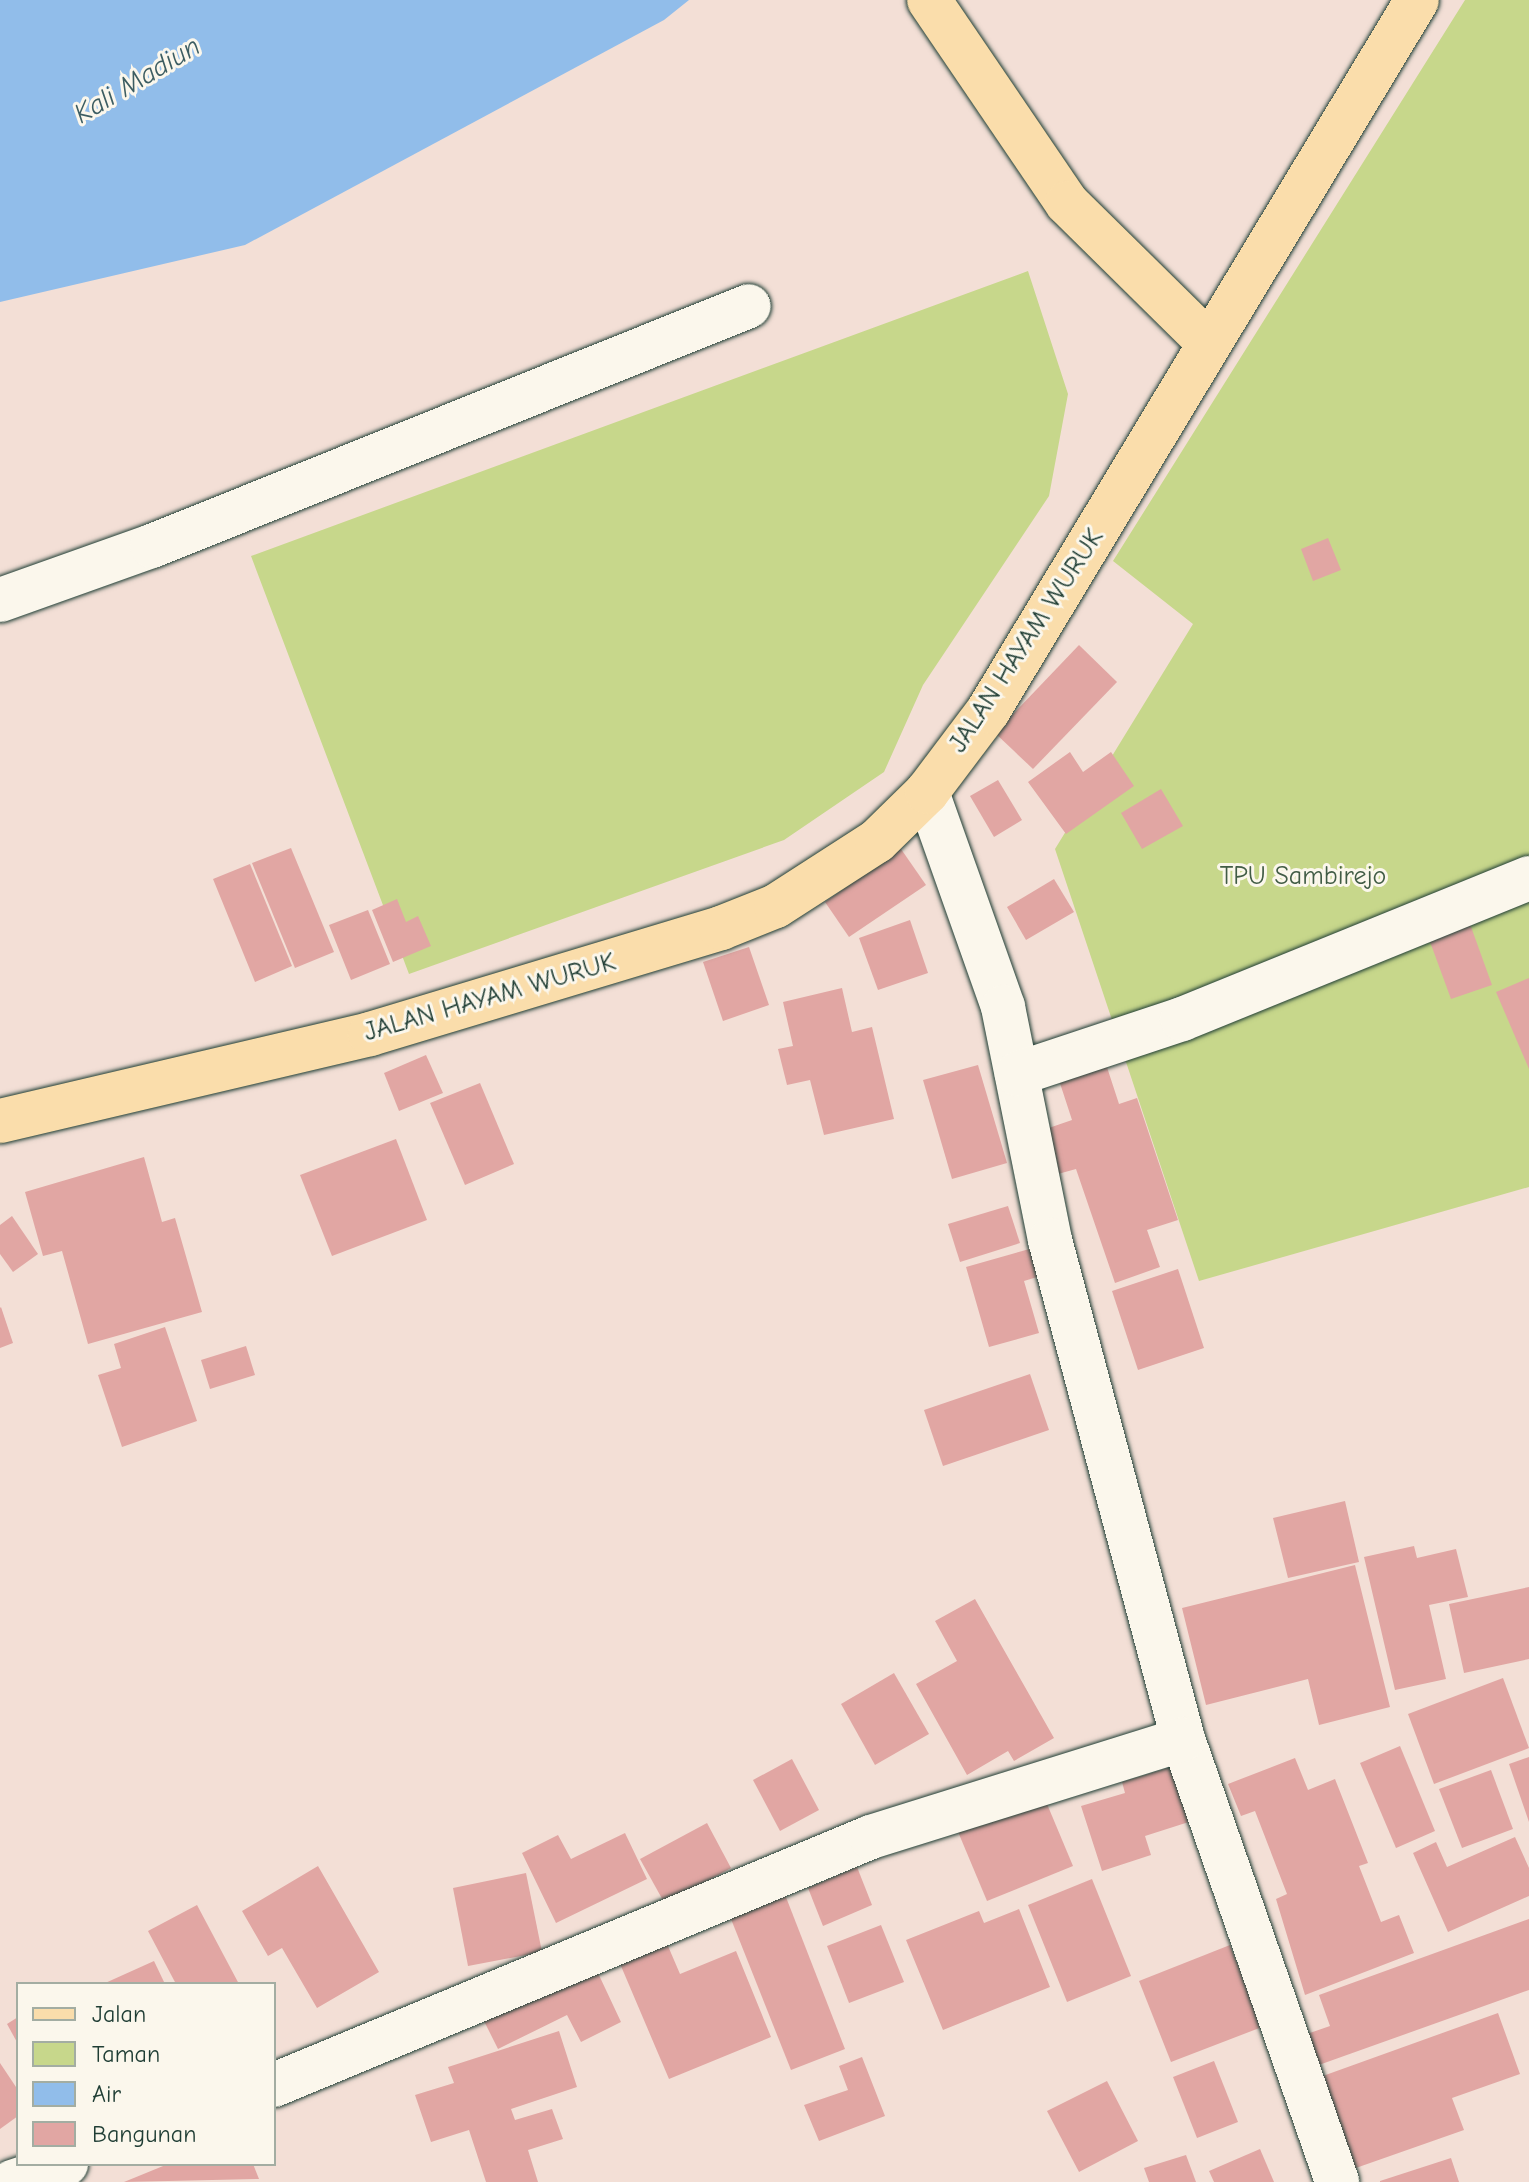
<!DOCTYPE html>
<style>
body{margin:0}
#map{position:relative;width:1529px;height:2182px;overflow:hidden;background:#f3dfd6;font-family:"Comic Neue",sans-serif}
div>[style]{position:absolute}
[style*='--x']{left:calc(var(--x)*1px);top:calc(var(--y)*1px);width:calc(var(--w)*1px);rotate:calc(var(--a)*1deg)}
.green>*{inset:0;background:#c7d78b}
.water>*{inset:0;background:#91bdea}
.building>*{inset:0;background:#e1a6a3}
.roads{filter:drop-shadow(0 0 2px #1f3d34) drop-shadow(0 0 2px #1f3d34)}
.minor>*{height:44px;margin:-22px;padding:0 22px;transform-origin:22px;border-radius:22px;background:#fbf7ec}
.major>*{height:44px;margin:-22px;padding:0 22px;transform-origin:22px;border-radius:22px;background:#faddab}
span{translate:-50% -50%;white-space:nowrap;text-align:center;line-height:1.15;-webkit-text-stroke:6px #fbf7ec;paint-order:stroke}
.street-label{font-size:26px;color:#1f3d34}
.park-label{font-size:26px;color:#415c45}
.water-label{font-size:28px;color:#3c5d62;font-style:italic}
.legend{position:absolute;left:16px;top:1982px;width:260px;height:184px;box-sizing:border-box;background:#fbf7ec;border:2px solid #a3ada2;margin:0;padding:10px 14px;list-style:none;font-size:24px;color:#1f3d34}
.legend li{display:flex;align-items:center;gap:16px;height:40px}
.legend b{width:40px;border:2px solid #a3ada2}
</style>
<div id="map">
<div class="green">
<i style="clip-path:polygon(1465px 0,1529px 0,1529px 1187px,1199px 1281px,1055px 849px,1193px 624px,1113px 561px)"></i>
<i style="clip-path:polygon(1028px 271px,1068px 394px,1049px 496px,923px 685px,884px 772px,784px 840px,409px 974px,251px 556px)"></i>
</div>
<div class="water">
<i style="clip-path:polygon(0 0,689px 0,664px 20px,245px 245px,0 302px)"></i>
</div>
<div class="building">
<i style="clip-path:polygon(1328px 538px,1341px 570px,1313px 581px,1301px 549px)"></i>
<i style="clip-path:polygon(1079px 645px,1117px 682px,1033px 769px,995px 733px)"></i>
<i style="clip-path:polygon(1070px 752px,1083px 772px,1111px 752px,1134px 786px,1066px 834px,1028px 782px)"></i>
<i style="clip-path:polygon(998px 780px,1022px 820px,994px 837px,970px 796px)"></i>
<i style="clip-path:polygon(1161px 789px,1183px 826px,1142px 849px,1121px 813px)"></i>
<i style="clip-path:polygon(291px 848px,334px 952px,295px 968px,252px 863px)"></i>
<i style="clip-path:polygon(901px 849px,926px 885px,849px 937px,825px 902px)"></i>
<i style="clip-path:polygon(250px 864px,292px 966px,255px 982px,213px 879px)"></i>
<i style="clip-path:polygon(1054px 879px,1074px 912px,1026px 940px,1007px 907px)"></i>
<i style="clip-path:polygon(397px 899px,406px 922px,418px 916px,431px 946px,393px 962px,372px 910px)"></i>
<i style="clip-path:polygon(368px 910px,390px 964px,351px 980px,329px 925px)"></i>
<i style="clip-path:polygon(910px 920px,928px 973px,878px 990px,859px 938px)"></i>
<i style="clip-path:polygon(1470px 924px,1492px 985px,1451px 999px,1429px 939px)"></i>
<i style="clip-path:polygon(749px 947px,769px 1005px,723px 1021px,703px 962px)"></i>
<i style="clip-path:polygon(1529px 978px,1529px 1069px,1496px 992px)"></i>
<i style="clip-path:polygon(842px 988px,852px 1032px,872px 1027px,894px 1119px,824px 1135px,810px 1080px,787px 1085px,778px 1049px,793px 1046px,783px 1002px)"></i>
<i style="clip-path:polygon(426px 1055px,443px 1093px,399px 1111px,384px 1073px)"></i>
<i style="clip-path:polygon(1104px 1058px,1119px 1104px,1137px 1098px,1178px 1220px,1147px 1230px,1160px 1267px,1115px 1283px,1076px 1169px,1058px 1174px,1043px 1130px,1072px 1120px,1057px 1074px)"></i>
<i style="clip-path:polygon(978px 1065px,1007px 1163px,952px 1179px,923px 1080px)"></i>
<i style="clip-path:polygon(480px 1083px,514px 1164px,465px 1185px,430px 1103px)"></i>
<i style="clip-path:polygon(396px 1139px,427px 1220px,332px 1256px,300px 1175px)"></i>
<i style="clip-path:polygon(144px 1157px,162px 1222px,175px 1218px,202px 1312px,88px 1344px,62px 1251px,43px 1256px,25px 1192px)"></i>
<i style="clip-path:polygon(1008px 1206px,1020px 1243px,960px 1262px,948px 1224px)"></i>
<i style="clip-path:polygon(12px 1216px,38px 1254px,13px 1272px,0 1254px,0 1225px)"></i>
<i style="clip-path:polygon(1040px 1246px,1047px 1274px,1024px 1281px,1039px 1333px,989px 1347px,966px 1267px)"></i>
<i style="clip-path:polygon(1178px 1269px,1204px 1348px,1138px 1370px,1112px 1291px)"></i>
<i style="clip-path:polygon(1px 1307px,13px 1343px,0 1348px,0 1308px)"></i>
<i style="clip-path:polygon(165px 1327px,197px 1421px,122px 1447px,98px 1375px,121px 1368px,114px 1344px)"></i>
<i style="clip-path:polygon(246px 1346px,255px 1375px,210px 1389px,201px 1360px)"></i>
<i style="clip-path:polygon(1030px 1374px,1049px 1430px,943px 1466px,924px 1410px)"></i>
<i style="clip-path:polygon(1345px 1501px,1359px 1562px,1288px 1578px,1273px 1518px)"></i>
<i style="clip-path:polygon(1414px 1546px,1417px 1558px,1456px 1549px,1468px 1597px,1429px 1605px,1446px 1679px,1395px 1690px,1364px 1557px)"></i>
<i style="clip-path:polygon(1355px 1565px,1390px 1707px,1319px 1725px,1308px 1679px,1206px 1705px,1182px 1608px)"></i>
<i style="clip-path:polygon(1529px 1587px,1529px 1659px,1464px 1673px,1449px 1604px)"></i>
<i style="clip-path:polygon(975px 1599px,1054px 1738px,1014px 1761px,1008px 1751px,967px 1775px,916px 1684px,957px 1661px,935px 1621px)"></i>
<i style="clip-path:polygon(894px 1673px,929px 1734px,875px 1765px,841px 1704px)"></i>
<i style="clip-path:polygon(1503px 1678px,1529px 1748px,1434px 1784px,1408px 1714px)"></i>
<i style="clip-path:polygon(1400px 1746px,1435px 1831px,1396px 1848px,1360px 1763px)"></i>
<i style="clip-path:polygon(1529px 1757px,1529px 1822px,1509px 1764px)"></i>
<i style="clip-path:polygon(1295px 1758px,1308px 1790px,1335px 1779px,1368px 1863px,1359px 1866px,1381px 1922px,1399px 1915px,1414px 1953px,1305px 1995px,1276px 1899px,1287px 1894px,1255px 1811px,1241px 1816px,1228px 1784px)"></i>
<i style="clip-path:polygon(792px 1759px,819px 1810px,780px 1831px,753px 1780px)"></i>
<i style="clip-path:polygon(1178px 1765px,1195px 1820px,1145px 1836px,1151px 1855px,1102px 1871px,1081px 1806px,1125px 1793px,1122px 1782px)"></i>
<i style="clip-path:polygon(1491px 1770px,1513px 1829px,1462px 1848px,1439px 1789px)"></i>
<i style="clip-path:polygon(1042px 1792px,1073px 1866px,987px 1901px,956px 1827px)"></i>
<i style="clip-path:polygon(707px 1823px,731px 1868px,665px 1904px,640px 1859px)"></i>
<i style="clip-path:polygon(625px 1833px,647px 1879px,556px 1923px,522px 1853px,558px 1835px,571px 1859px)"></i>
<i style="clip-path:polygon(1515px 1837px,1529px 1868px,1529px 1896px,1448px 1932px,1413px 1853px,1436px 1842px,1447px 1867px)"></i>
<i style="clip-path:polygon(318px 1866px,379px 1972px,317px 2008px,282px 1948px,268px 1956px,242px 1911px)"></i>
<i style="clip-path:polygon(857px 1867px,872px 1905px,823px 1926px,808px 1888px)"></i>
<i style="clip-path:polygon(526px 1873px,542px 1952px,468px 1966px,453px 1888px)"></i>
<i style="clip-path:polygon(1092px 1879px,1131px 1976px,1067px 2002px,1028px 1905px)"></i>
<i style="clip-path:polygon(784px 1892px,845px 2049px,791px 2070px,729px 1914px)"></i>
<i style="clip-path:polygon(197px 1905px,239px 1984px,176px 1984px,148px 1931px)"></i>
<i style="clip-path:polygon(1019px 1909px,1050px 1987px,943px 2030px,906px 1940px,979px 1911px,984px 1923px)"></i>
<i style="clip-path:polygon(1529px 1919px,1529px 1990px,1316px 2066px,1304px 2035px,1330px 2026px,1319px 1995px)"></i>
<i style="clip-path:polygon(881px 1925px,904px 1982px,849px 2003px,827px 1946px)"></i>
<i style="clip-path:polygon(665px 1939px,680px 1974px,736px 1951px,771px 2037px,669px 2079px,618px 1959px)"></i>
<i style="clip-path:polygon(1230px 1945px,1262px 2027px,1171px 2062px,1139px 1981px)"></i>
<i style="clip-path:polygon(590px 1956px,621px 2022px,581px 2042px,567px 2015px,498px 2049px,478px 2009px)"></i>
<i style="clip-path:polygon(154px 1961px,165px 1984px,103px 1984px)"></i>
<i style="clip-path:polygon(1498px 2013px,1520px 2074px,1452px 2098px,1464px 2130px,1353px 2169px,1320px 2077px)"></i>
<i style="clip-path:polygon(18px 2017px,18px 2044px,7px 2024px)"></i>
<i style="clip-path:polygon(559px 2031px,577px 2087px,511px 2109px,515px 2120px,552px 2109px,563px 2139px,528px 2150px,538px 2182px,486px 2182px,469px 2130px,431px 2142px,415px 2095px,454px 2083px,448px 2067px)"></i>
<i style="clip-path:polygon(862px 2057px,885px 2116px,819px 2141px,804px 2105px,848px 2090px,839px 2066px)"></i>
<i style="clip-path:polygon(1214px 2061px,1238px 2122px,1197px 2138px,1173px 2077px)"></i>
<i style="clip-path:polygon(0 2063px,18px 2090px,18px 2116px,0 2129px)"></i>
<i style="clip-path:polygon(1107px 2081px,1138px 2141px,1079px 2172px,1047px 2111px)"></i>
<i style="clip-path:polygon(1260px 2149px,1274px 2182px,1214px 2182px,1209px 2171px)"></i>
<i style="clip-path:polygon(1186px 2155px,1196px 2182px,1149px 2182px,1144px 2168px)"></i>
<i style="clip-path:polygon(1451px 2158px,1459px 2182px,1380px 2182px,1380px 2181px)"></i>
<i style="clip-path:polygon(168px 2164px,253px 2164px,259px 2179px,124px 2182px)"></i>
</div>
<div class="roads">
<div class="minor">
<i style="--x:0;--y:600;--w:161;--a:-19.6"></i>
<i style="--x:152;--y:546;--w:643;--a:-21.9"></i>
<i style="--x:927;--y:792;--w:228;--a:70.5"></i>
<i style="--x:1003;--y:1007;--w:238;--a:78.6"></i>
<i style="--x:1050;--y:1240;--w:516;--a:75.08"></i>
<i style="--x:1183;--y:1739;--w:469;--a:70.8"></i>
<i style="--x:1017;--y:1074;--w:174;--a:-18.4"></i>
<i style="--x:1182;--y:1019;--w:375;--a:-22.1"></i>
<i style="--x:274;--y:2085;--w:646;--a:-22.56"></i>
<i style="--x:871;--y:1837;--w:327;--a:-17.4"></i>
<i style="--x:12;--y:2182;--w:57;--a:-18.4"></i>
</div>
<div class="major">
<i style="--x:929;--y:0;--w:245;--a:55.8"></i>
<i style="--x:1067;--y:203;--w:198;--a:44.6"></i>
<i style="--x:0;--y:1121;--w:380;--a:-13.2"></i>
<i style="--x:370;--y:1034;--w:367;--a:-16.8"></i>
<i style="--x:721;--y:928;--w:59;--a:-21.8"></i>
<i style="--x:776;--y:906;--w:120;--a:-32.8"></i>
<i style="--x:877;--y:841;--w:70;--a:-44.4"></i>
<i style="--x:927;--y:792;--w:101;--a:-53"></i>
<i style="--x:988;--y:711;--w:830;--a:-58.89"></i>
</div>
</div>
<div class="street-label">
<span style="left:1027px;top:641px;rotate:-57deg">JALAN HAYAM WURUK</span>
<span style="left:490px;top:998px;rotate:-16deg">JALAN HAYAM WURUK</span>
</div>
<div class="park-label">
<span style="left:1303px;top:877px">TPU Sambirejo</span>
</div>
<div class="water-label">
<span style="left:137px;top:80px;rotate:-31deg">Kali Madiun</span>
</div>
<ul class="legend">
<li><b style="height:10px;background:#faddab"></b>Jalan</li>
<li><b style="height:22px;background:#c7d78b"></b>Taman</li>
<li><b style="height:22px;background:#91bdea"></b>Air</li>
<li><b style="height:22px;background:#e1a6a3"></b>Bangunan</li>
</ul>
</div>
